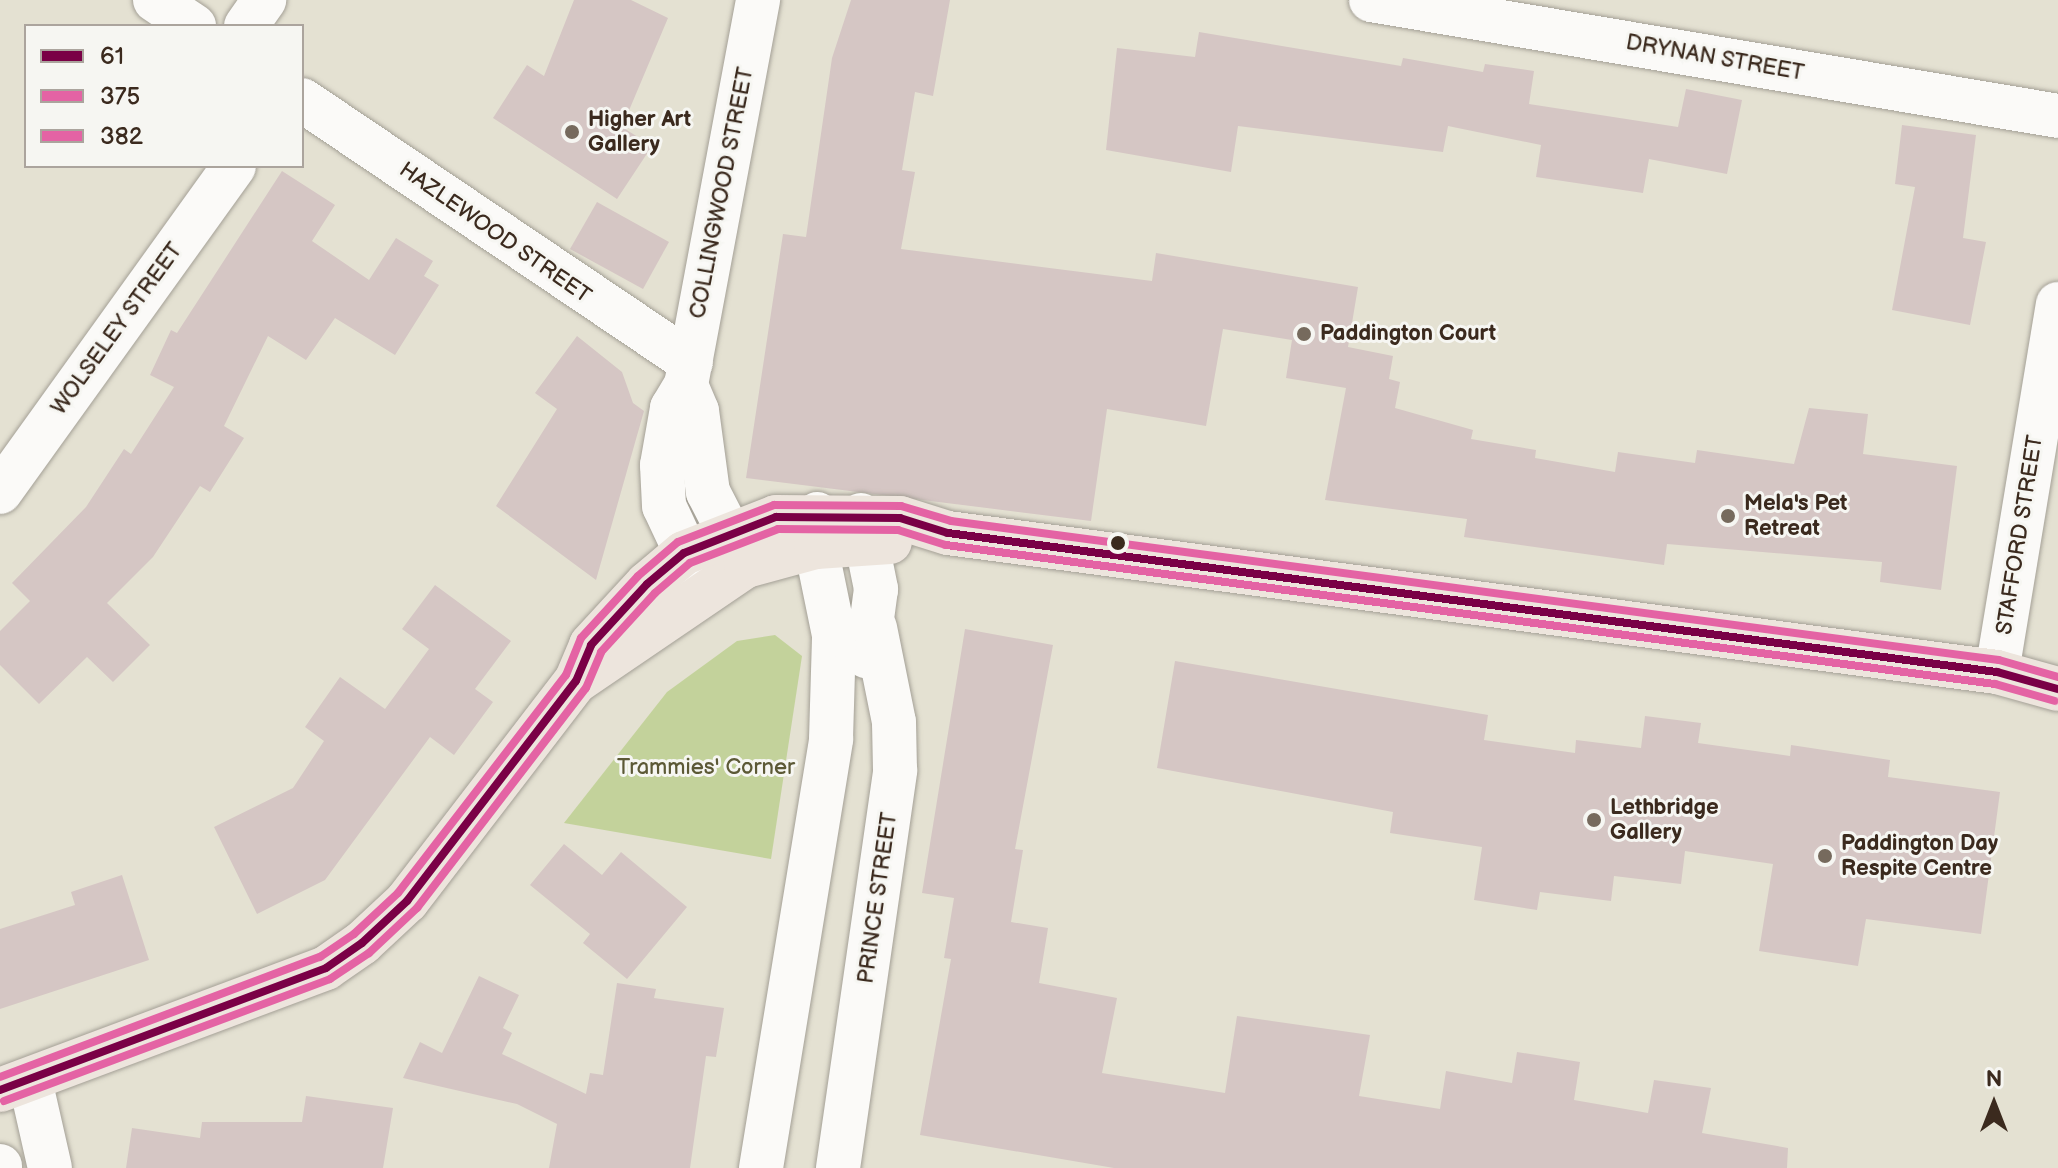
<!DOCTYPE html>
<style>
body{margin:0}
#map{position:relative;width:2058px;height:1168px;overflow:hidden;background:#e4e1d2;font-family:"Balsamiq Sans",sans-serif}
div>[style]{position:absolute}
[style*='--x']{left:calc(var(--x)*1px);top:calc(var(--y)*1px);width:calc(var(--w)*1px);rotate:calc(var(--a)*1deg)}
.green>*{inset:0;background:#c3d29b}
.building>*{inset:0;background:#d5c6c4}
.roads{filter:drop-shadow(0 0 2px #a4a096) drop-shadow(0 0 2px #a4a096)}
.minor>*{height:44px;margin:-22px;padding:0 22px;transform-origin:22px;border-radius:22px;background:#fbfaf8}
.major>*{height:44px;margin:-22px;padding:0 22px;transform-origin:22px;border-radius:22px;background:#ede5dd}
.bus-1>*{height:8px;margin:-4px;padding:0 4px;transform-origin:4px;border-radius:4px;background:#7a0046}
.bus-2>*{height:8px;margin:-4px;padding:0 4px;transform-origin:4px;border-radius:4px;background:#e463a4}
.bus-3>*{height:8px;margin:-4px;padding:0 4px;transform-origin:4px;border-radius:4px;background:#e463a4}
.dots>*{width:22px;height:22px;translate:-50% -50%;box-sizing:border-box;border:4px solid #f6f6f2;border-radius:50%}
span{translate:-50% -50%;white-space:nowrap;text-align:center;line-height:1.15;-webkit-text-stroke:6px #f6f6f2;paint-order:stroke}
.street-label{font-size:22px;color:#3b2a1e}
.poi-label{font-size:22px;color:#3b2a1e;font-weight:700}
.left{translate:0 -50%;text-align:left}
.park-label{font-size:22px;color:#5c5936}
.legend{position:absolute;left:24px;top:24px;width:280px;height:144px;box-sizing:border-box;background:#f6f6f2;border:2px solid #aba49d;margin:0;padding:10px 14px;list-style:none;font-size:24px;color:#3b2a1e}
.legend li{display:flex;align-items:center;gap:16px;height:40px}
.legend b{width:40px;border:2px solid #aba49d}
.north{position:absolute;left:1954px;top:1064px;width:80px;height:80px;-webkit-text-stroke:6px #f6f6f2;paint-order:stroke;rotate:0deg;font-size:22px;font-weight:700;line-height:32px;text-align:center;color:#3b2a1e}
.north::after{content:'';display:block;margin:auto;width:28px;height:36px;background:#3b2a1e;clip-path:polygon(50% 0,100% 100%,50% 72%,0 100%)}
</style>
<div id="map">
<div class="green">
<i style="clip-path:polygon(775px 635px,802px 656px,771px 859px,564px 823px,667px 692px,737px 641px)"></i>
</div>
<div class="building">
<i style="clip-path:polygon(574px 0,631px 0,668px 18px,622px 127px,652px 146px,617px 199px,493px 118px,527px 65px,544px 76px)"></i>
<i style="clip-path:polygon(851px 0,950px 0,933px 96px,915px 92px,902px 170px,915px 172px,901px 249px,1152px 281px,1156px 253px,1358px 287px,1348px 347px,1393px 356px,1389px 379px,1400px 382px,1395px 408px,1473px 430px,1471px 439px,1536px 450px,1535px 458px,1615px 472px,1618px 452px,1695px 463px,1697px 450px,1794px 464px,1809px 408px,1868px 414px,1863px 454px,1957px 466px,1941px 590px,1880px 582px,1882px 562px,1667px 544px,1664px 565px,1464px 537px,1467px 519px,1325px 500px,1346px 388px,1286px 378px,1292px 340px,1223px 329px,1206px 426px,1107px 409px,1091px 521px,746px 478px,783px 234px,806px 237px,832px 58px)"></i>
<i style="clip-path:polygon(1199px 32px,1401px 66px,1403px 58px,1483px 72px,1485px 64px,1534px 71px,1529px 104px,1678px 127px,1686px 89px,1742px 100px,1727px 174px,1649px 159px,1643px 193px,1536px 177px,1541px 145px,1448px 126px,1443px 152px,1238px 126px,1231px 172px,1106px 150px,1117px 48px,1195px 57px)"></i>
<i style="clip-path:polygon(1902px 125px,1976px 135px,1963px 238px,1986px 242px,1970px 325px,1892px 310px,1915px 187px,1895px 184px)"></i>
<i style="clip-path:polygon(282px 171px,335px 205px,312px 241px,369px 280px,396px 238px,433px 261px,424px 276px,439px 285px,395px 355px,335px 318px,306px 360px,268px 336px,224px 426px,244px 438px,210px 492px,200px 486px,153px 557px,107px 603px,150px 645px,113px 682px,87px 657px,39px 704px,0 665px,0 631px,30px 601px,12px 583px,86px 507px,124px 449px,131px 454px,174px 387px,150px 375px,171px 330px,177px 333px)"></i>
<i style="clip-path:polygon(597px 202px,669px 242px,643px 289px,570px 249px)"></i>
<i style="clip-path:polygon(577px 336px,622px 372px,633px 403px,644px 411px,596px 580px,496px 506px,557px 409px,535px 393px)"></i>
<i style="clip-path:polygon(435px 585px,511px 641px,475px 689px,493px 702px,454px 755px,430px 737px,325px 880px,257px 914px,214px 827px,293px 788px,324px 741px,305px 727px,340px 677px,385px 709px,429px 649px,402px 629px)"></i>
<i style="clip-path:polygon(965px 629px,1053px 645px,1015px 849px,1023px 850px,1011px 922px,1048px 928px,1039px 983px,1117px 998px,1102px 1073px,1225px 1093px,1237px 1016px,1370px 1035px,1359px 1096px,1440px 1109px,1446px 1071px,1512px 1083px,1517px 1052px,1580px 1062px,1574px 1100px,1648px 1113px,1654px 1080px,1711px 1088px,1702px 1133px,1788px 1148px,1787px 1168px,1114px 1168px,920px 1135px,951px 959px,944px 958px,954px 898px,922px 893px)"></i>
<i style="clip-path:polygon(1175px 661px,1488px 715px,1484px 740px,1575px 753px,1576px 740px,1641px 748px,1645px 716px,1701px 723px,1698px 743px,1790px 756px,1791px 745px,1890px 760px,1888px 777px,2000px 792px,1981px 934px,1866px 919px,1858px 966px,1759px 951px,1773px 864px,1685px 851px,1681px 884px,1614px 876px,1611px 901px,1540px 892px,1537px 910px,1474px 900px,1482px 847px,1390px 833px,1393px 812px,1157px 768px)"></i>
<i style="clip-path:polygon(564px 844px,602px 875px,621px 852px,687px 907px,627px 979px,583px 943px,590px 934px,530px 885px)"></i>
<i style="clip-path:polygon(122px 875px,149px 960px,0 1009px,0 929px,75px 905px,71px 892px)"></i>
<i style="clip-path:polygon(479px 976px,519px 995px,503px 1028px,512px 1033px,502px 1054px,586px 1094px,590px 1073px,603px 1075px,617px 983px,656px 989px,654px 998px,724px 1008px,716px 1057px,706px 1056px,690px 1168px,549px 1168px,557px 1124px,517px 1104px,403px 1078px,420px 1042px,442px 1053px)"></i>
<i style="clip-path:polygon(306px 1096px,393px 1108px,383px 1168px,126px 1168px,132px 1128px,200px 1138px,202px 1122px,302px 1122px)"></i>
</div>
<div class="roads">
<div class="minor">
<i style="--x:155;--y:0;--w:47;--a:33.7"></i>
<i style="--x:1371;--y:0;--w:697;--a:9.58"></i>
<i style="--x:246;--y:26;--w:32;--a:-55"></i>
<i style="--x:302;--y:100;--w:469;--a:34"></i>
<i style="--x:686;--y:385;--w:28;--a:67"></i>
<i style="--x:697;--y:411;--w:82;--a:82.3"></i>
<i style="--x:708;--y:492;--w:83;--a:62.8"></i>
<i style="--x:0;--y:492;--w:401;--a:-54.3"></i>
<i style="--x:861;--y:515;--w:76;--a:78.5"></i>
<i style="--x:876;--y:589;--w:68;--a:97.7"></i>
<i style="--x:702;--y:587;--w:89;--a:-115.1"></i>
<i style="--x:664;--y:506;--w:41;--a:-92.8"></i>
<i style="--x:662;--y:465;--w:58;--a:-80"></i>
<i style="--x:672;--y:408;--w:27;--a:-59"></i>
<i style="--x:686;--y:385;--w:392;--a:-79.4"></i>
<i style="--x:1997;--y:672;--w:373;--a:-80.6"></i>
<i style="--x:30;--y:1080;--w:90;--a:77.2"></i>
<i style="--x:0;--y:1166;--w:2;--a:90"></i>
<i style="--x:761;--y:1168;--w:435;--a:-80.7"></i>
<i style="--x:831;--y:739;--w:104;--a:-88.3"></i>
<i style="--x:834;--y:635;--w:90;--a:-101.6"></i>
<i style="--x:816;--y:547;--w:33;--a:-88"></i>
<i style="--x:838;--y:1168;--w:402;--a:-81.8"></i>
<i style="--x:895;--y:770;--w:48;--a:-91.2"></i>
<i style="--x:894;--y:722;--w:96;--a:-101.4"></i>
</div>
<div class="major">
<i style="--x:578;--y:680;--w:203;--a:-34.2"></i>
<i style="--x:746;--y:566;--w:73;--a:-15.2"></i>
<i style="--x:816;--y:547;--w:74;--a:-3.9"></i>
<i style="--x:0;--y:1090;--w:348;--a:-20.5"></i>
<i style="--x:326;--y:968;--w:44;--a:-34.8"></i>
<i style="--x:362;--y:943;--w:62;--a:-43"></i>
<i style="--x:407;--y:901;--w:277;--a:-52.5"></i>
<i style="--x:576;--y:681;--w:39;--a:-67"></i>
<i style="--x:591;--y:645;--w:83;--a:-47.4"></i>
<i style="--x:647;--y:584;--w:48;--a:-40"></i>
<i style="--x:684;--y:553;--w:99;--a:-21.4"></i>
<i style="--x:776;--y:517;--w:124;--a:0.5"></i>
<i style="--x:900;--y:518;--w:50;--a:17.4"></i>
<i style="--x:948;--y:533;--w:1058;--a:7.55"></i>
<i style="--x:1997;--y:672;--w:63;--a:15.6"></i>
</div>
</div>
<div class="bus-1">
<i style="--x:0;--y:1090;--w:348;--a:-20.5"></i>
<i style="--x:326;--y:968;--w:44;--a:-34.8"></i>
<i style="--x:362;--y:943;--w:62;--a:-43"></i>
<i style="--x:407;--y:901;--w:277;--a:-52.5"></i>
<i style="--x:576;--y:681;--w:39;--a:-67"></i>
<i style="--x:591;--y:645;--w:83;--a:-47.4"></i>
<i style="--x:647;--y:584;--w:48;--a:-40"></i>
<i style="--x:684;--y:553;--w:99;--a:-21.4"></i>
<i style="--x:776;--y:517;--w:124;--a:0.5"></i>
<i style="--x:900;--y:518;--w:50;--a:17.4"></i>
<i style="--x:948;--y:533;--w:1058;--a:7.55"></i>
<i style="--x:1997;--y:672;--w:63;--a:15.6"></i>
</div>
<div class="bus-2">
<i style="--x:4;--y:1101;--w:348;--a:-20.5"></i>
<i style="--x:330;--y:979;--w:47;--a:-33.7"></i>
<i style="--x:369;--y:953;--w:66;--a:-43.2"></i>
<i style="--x:417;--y:908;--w:277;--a:-52.5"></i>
<i style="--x:586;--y:688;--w:39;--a:-67"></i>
<i style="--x:601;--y:652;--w:80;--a:-47.5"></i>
<i style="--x:655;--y:593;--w:46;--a:-40.6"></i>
<i style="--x:690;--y:563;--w:94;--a:-21.1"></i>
<i style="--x:778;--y:529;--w:120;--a:0.5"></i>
<i style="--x:898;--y:530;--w:50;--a:17.4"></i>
<i style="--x:946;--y:545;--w:1058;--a:7.55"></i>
<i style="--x:1995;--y:684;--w:62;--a:15.8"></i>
</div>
<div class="bus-3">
<i style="--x:0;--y:1077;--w:342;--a:-20.6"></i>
<i style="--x:320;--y:957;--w:41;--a:-34.1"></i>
<i style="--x:354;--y:934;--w:60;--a:-43"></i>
<i style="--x:398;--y:893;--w:275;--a:-52.4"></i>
<i style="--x:566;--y:675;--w:40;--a:-68"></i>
<i style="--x:581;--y:638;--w:84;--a:-47.4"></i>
<i style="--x:638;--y:576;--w:52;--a:-40.4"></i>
<i style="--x:678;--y:542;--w:103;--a:-21.1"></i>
<i style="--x:774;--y:505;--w:127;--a:0.5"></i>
<i style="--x:901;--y:506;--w:52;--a:16.7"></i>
<i style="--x:951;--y:521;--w:1057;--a:7.56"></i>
<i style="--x:1999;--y:660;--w:61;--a:16.1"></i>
</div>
<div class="dots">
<i style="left:572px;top:132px;background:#766a5d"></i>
<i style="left:1304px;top:334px;background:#766a5d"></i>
<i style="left:1728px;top:516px;background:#766a5d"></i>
<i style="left:1118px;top:543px;background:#3b2a1e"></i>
<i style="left:1594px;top:820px;background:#766a5d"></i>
<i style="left:1825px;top:856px;background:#766a5d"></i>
</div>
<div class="street-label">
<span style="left:1715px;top:58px;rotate:10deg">DRYNAN STREET</span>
<span style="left:722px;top:193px;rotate:-79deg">COLLINGWOOD STREET</span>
<span style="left:495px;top:233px;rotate:35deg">HAZLEWOOD STREET</span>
<span style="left:117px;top:329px;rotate:-54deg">WOLSELEY STREET</span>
<span style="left:2020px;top:535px;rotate:-81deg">STAFFORD STREET</span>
<span style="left:878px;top:898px;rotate:-82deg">PRINCE STREET</span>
</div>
<div class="poi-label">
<span class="left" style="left:588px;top:132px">Higher Art<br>Gallery</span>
<span class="left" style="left:1320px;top:334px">Paddington Court</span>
<span class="left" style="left:1744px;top:516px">Mela's Pet<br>Retreat</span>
<span class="left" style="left:1610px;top:820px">Lethbridge<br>Gallery</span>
<span class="left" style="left:1841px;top:856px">Paddington Day<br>Respite Centre</span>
</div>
<div class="park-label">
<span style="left:706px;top:768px">Trammies' Corner</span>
</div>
<ul class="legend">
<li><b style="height:10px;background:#7a0046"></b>61</li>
<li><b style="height:10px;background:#e463a4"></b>375</li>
<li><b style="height:10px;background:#e463a4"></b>382</li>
</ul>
<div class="north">N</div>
</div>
